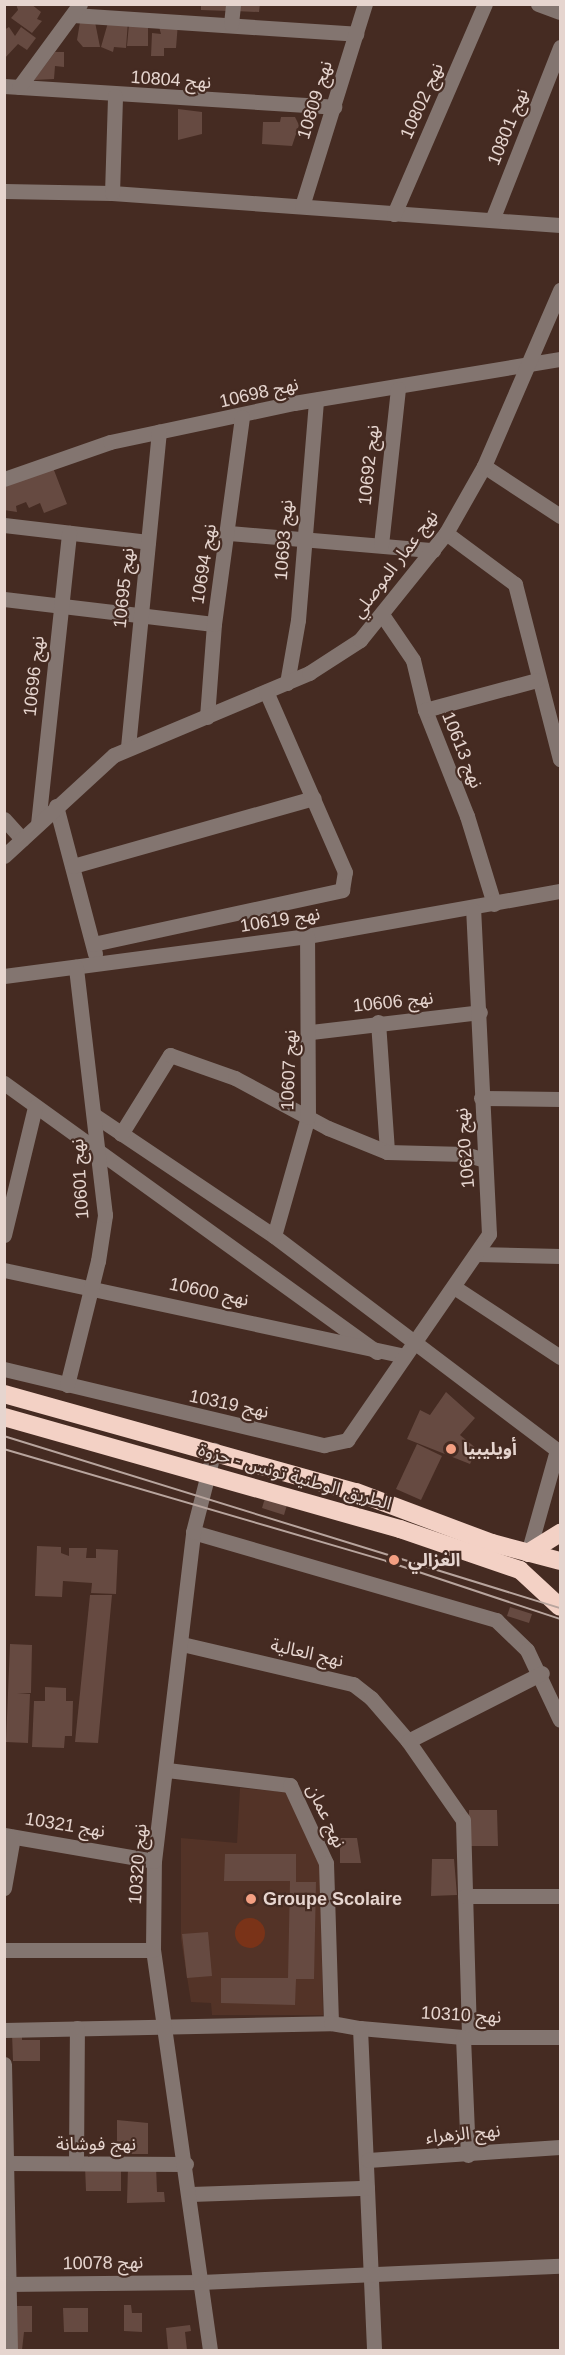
<!DOCTYPE html>
<meta charset="utf-8">
<style>
body{margin:0}
#map{position:relative;width:565px;height:2355px;overflow:hidden;background:#452b22;font-family:Helvetica,"Noto Sans Arabic",sans-serif}
div>[style]{position:absolute}
[style*='--x']{left:calc(var(--x)*1px);top:calc(var(--y)*1px);width:calc(var(--w)*1px);rotate:calc(var(--a)*1deg)}
.built>*{inset:0;background:#533327}
.green>*{inset:0;background:#7a3318}
.round{border-radius:50%}
.building>*{inset:0;background:#664a41}
.minor>*{height:15px;margin:-7.5px;padding:0 7.5px;transform-origin:7.5px;border-radius:7.5px;background:#837570}
.highway>*{height:18px;margin:-9px;padding:0 9px;transform-origin:9px;border-radius:9px;background:#f3d1c5}
.tram>*{height:1.5px;margin:-0.75px;padding:0 0.75px;transform-origin:0.75px;border-radius:0.75px;background:#b8a59e}
.dots>*{width:16px;height:16px;translate:-50% -50%;box-sizing:border-box;border:3px solid #452b22;border-radius:50%}
span{translate:-50% -50%;white-space:nowrap;text-align:center;line-height:1.15;-webkit-text-stroke:4.5px #452b22;paint-order:stroke}
.street-label{font-size:18px;color:#e6d5cf}
.poi-label{font-size:18px;color:#e6d5cf;font-weight:700}
.left{translate:0 -50%;text-align:left}
.frame{position:absolute;inset:0;border:6px solid #e6d5cf;pointer-events:none}
</style>
<div id="map">
<div class="built">
<i style="clip-path:polygon(240px 1788px,286px 1792px,320px 1864px,323px 2015px,212px 2015px,211px 2003px,191px 2002px,181px 1939px,181px 1838px,237px 1843px)"></i>
</div>
<div class="green">
<i class="round" style="left:235px;top:1918px;width:30px;height:30px"></i>
</div>
<div class="building">
<i style="clip-path:polygon(16px 4px,31px 4px,41px 12px,37px 19px,42px 21px,32px 33px,11px 18px,18px 10px)"></i>
<i style="clip-path:polygon(201px 4px,229px 4px,229px 11px,201px 10px)"></i>
<i style="clip-path:polygon(236px 4px,260px 4px,259px 12px,235px 11px)"></i>
<i style="clip-path:polygon(109px 19px,128px 21px,126px 48px,114px 47px,113px 52px,101px 47px)"></i>
<i style="clip-path:polygon(80px 22px,95px 22px,100px 47px,83px 47px,77px 40px)"></i>
<i style="clip-path:polygon(148px 23px,148px 46px,127px 46px,129px 24px)"></i>
<i style="clip-path:polygon(158px 23px,178px 23px,176px 48px,164px 48px,164px 56px,151px 56px,152px 33px,161px 34px)"></i>
<i style="clip-path:polygon(9px 27px,15px 36px,21px 27px,36px 38px,27px 50px,18px 44px,4px 59px,4px 30px)"></i>
<i style="clip-path:polygon(55px 52px,64px 52px,64px 67px,55px 66px,54px 79px,34px 80px)"></i>
<i style="clip-path:polygon(178px 109px,202px 112px,202px 134px,178px 140px)"></i>
<i style="clip-path:polygon(281px 117px,295px 117px,299px 125px,292px 146px,262px 144px,263px 122px,280px 122px)"></i>
<i style="clip-path:polygon(52px 465px,67px 504px,44px 513px,40px 503px,29px 508px,26px 502px,16px 506px,17px 512px,4px 510px,4px 484px)"></i>
<i style="clip-path:polygon(446px 1392px,475px 1418px,460px 1435px,477px 1449px,470px 1464px,407px 1439px,420px 1410px,430px 1415px)"></i>
<i style="clip-path:polygon(417px 1444px,442px 1456px,421px 1500px,396px 1489px)"></i>
<i style="clip-path:polygon(265px 1498px,287px 1505px,284px 1515px,262px 1508px)"></i>
<i style="clip-path:polygon(37px 1546px,61px 1547px,61px 1553px,69px 1556px,69px 1548px,87px 1548px,86px 1558px,96px 1558px,96px 1549px,118px 1550px,116px 1594px,91px 1593px,92px 1583px,63px 1581px,62px 1597px,35px 1596px)"></i>
<i style="clip-path:polygon(90px 1595px,112px 1595px,98px 1743px,75px 1742px)"></i>
<i style="clip-path:polygon(510px 1607px,532px 1614px,529px 1623px,507px 1616px)"></i>
<i style="clip-path:polygon(10px 1644px,32px 1645px,31px 1693px,17px 1693px,30px 1694px,28px 1743px,6px 1742px)"></i>
<i style="clip-path:polygon(45px 1687px,66px 1688px,66px 1701px,73px 1701px,72px 1736px,65px 1736px,64px 1748px,32px 1747px,34px 1701px,45px 1701px)"></i>
<i style="clip-path:polygon(469px 1810px,497px 1810px,498px 1846px,469px 1846px)"></i>
<i style="clip-path:polygon(340px 1838px,357px 1838px,361px 1863px,340px 1863px)"></i>
<i style="clip-path:polygon(225px 1854px,296px 1854px,296px 1882px,316px 1882px,314px 1979px,296px 1979px,295px 2005px,221px 2003px,221px 1978px,288px 1978px,290px 1881px,224px 1881px)"></i>
<i style="clip-path:polygon(432px 1859px,454px 1859px,457px 1895px,431px 1896px)"></i>
<i style="clip-path:polygon(208px 1932px,212px 1976px,187px 1978px,182px 1934px)"></i>
<i style="clip-path:polygon(22px 2032px,22px 2040px,40px 2040px,40px 2061px,13px 2061px,12px 2033px)"></i>
<i style="clip-path:polygon(117px 2120px,148px 2123px,148px 2154px,126px 2154px,126px 2143px,117px 2143px)"></i>
<i style="clip-path:polygon(85px 2166px,121px 2167px,121px 2191px,86px 2191px)"></i>
<i style="clip-path:polygon(156px 2166px,157px 2192px,164px 2192px,165px 2202px,127px 2203px,128px 2167px)"></i>
<i style="clip-path:polygon(124px 2305px,131px 2305px,132px 2313px,142px 2313px,142px 2332px,124px 2331px)"></i>
<i style="clip-path:polygon(12px 2306px,32px 2306px,32px 2332px,24px 2332px,22px 2350px,12px 2350px)"></i>
<i style="clip-path:polygon(63px 2308px,88px 2308px,88px 2332px,64px 2332px)"></i>
<i style="clip-path:polygon(190px 2325px,191px 2331px,185px 2332px,187px 2350px,168px 2350px,166px 2328px)"></i>
</div>
<div class="minor">
<i style="--x:538;--y:4;--w:23;--a:20"></i>
<i style="--x:73;--y:15;--w:284;--a:3.8"></i>
<i style="--x:231;--y:24;--w:20;--a:-84"></i>
<i style="--x:4;--y:86;--w:331;--a:3.6"></i>
<i style="--x:19;--y:87;--w:103;--a:-53.7"></i>
<i style="--x:4;--y:191;--w:108;--a:1.1"></i>
<i style="--x:112;--y:193;--w:449;--a:4.1"></i>
<i style="--x:112;--y:193;--w:97;--a:-88.2"></i>
<i style="--x:302;--y:206;--w:212;--a:-72.7"></i>
<i style="--x:394;--y:214;--w:229;--a:-66.6"></i>
<i style="--x:492;--y:220;--w:186;--a:-68.5"></i>
<i style="--x:484;--y:466;--w:91;--a:33.3"></i>
<i style="--x:4;--y:479;--w:112;--a:-19.2"></i>
<i style="--x:110;--y:442;--w:188;--a:-12"></i>
<i style="--x:294;--y:403;--w:270;--a:-9.4"></i>
<i style="--x:4;--y:525;--w:145;--a:6.7"></i>
<i style="--x:229;--y:533;--w:205;--a:4.8"></i>
<i style="--x:446;--y:533;--w:86;--a:36.5"></i>
<i style="--x:515;--y:584;--w:181;--a:75.6"></i>
<i style="--x:381;--y:545;--w:157;--a:-83.8"></i>
<i style="--x:4;--y:599;--w:211;--a:6.8"></i>
<i style="--x:383;--y:616;--w:53;--a:55.7"></i>
<i style="--x:413;--y:660;--w:51;--a:76.5"></i>
<i style="--x:425;--y:710;--w:114;--a:68.4"></i>
<i style="--x:467;--y:816;--w:92;--a:72.9"></i>
<i style="--x:287;--y:683;--w:64;--a:-80.1"></i>
<i style="--x:298;--y:620;--w:221;--a:-85.3"></i>
<i style="--x:425;--y:710;--w:116;--a:-15"></i>
<i style="--x:207;--y:717;--w:93;--a:-85.7"></i>
<i style="--x:214;--y:624;--w:209;--a:-82.3"></i>
<i style="--x:128;--y:747;--w:317;--a:-84.4"></i>
<i style="--x:56;--y:806;--w:153;--a:75.2"></i>
<i style="--x:4;--y:819;--w:27;--a:48"></i>
<i style="--x:38;--y:824;--w:293;--a:-83.9"></i>
<i style="--x:4;--y:856;--w:149;--a:-42.6"></i>
<i style="--x:114;--y:755;--w:212;--a:-22.8"></i>
<i style="--x:309;--y:673;--w:61;--a:-32.9"></i>
<i style="--x:360;--y:640;--w:137;--a:-51.2"></i>
<i style="--x:446;--y:533;--w:77;--a:-60.4"></i>
<i style="--x:484;--y:466;--w:192;--a:-66.6"></i>
<i style="--x:73;--y:866;--w:250;--a:-15.8"></i>
<i style="--x:93;--y:944;--w:255;--a:-12.2"></i>
<i style="--x:342;--y:890;--w:18;--a:-81"></i>
<i style="--x:345;--y:872;--w:197;--a:-113.6"></i>
<i style="--x:4;--y:976;--w:306;--a:-7.5"></i>
<i style="--x:307;--y:936;--w:257;--a:-10.1"></i>
<i style="--x:378;--y:1022;--w:130;--a:86"></i>
<i style="--x:311;--y:1032;--w:170;--a:-6.7"></i>
<i style="--x:4;--y:1083;--w:460;--a:35.8"></i>
<i style="--x:481;--y:1098;--w:79;--a:0.7"></i>
<i style="--x:94;--y:1115;--w:217;--a:33.9"></i>
<i style="--x:274;--y:1236;--w:355;--a:37.1"></i>
<i style="--x:557;--y:1450;--w:107;--a:105.7"></i>
<i style="--x:121;--y:1134;--w:93;--a:-58.2"></i>
<i style="--x:170;--y:1055;--w:69;--a:19.5"></i>
<i style="--x:235;--y:1078;--w:106;--a:28.3"></i>
<i style="--x:328;--y:1128;--w:64;--a:22.1"></i>
<i style="--x:387;--y:1152;--w:78;--a:1.5"></i>
<i style="--x:465;--y:1154;--w:21;--a:17"></i>
<i style="--x:4;--y:1235;--w:132;--a:-76.4"></i>
<i style="--x:274;--y:1236;--w:124;--a:-74.1"></i>
<i style="--x:308;--y:1117;--w:181;--a:-90.3"></i>
<i style="--x:477;--y:1254;--w:83;--a:1.4"></i>
<i style="--x:4;--y:1270;--w:409;--a:12.1"></i>
<i style="--x:454;--y:1287;--w:127;--a:33.4"></i>
<i style="--x:4;--y:1369;--w:329;--a:13.4"></i>
<i style="--x:324;--y:1445;--w:24;--a:-12"></i>
<i style="--x:347;--y:1440;--w:250;--a:-55.4"></i>
<i style="--x:489;--y:1234;--w:324;--a:-92.8"></i>
<i style="--x:67;--y:1385;--w:128;--a:-76"></i>
<i style="--x:98;--y:1261;--w:47;--a:-81.3"></i>
<i style="--x:105;--y:1215;--w:250;--a:-96.7"></i>
<i style="--x:193;--y:1532;--w:316;--a:16.2"></i>
<i style="--x:496;--y:1620;--w:43;--a:44.1"></i>
<i style="--x:527;--y:1650;--w:77;--a:64.8"></i>
<i style="--x:182;--y:1644;--w:176;--a:13.2"></i>
<i style="--x:353;--y:1684;--w:23;--a:38"></i>
<i style="--x:371;--y:1698;--w:57;--a:49.3"></i>
<i style="--x:408;--y:1741;--w:150;--a:-26.9"></i>
<i style="--x:408;--y:1741;--w:96;--a:55.2"></i>
<i style="--x:463;--y:1820;--w:217;--a:88.4"></i>
<i style="--x:167;--y:1770;--w:124;--a:7"></i>
<i style="--x:290;--y:1785;--w:86;--a:65.2"></i>
<i style="--x:326;--y:1863;--w:160;--a:88.2"></i>
<i style="--x:4;--y:1835;--w:152;--a:9.8"></i>
<i style="--x:4;--y:1888;--w:52;--a:-80"></i>
<i style="--x:465;--y:1896;--w:95;--a:0"></i>
<i style="--x:4;--y:1950;--w:149;--a:0"></i>
<i style="--x:360;--y:2028;--w:103;--a:5"></i>
<i style="--x:463;--y:2037;--w:97;--a:0"></i>
<i style="--x:4;--y:2030;--w:327;--a:-1.2"></i>
<i style="--x:331;--y:2023;--w:29;--a:10"></i>
<i style="--x:360;--y:2028;--w:322;--a:87.5"></i>
<i style="--x:463;--y:2037;--w:118;--a:87.6"></i>
<i style="--x:4;--y:2064;--w:286;--a:88.8"></i>
<i style="--x:368;--y:2160;--w:192;--a:-3.9"></i>
<i style="--x:7;--y:2163;--w:179;--a:0.3"></i>
<i style="--x:76;--y:2163;--w:135;--a:-89.6"></i>
<i style="--x:191;--y:2194;--w:176;--a:-2"></i>
<i style="--x:4;--y:2284;--w:197;--a:-0.6"></i>
<i style="--x:201;--y:2282;--w:359;--a:-2.6"></i>
<i style="--x:210;--y:2350;--w:404;--a:-98.1"></i>
<i style="--x:153;--y:1950;--w:89;--a:-89.4"></i>
<i style="--x:154;--y:1861;--w:331;--a:-83.2"></i>
<i style="--x:193;--y:1532;--w:85;--a:-75.6"></i>
</div>
<div class="highway">
<i style="--x:4;--y:1394;--w:365;--a:15.6"></i>
<i style="--x:356;--y:1492;--w:145;--a:20.6"></i>
<i style="--x:492;--y:1543;--w:70;--a:14.8"></i>
<i style="--x:4;--y:1417;--w:412;--a:15.8"></i>
<i style="--x:400;--y:1529;--w:127;--a:18.9"></i>
<i style="--x:520;--y:1570;--w:54;--a:42.8"></i>
<i style="--x:528;--y:1553;--w:38;--a:-32"></i>
</div>
<div class="tram">
<i style="--x:4;--y:1436;--w:582;--a:17.19"></i>
<i style="--x:4;--y:1449;--w:398;--a:16.3"></i>
<i style="--x:386;--y:1561;--w:183;--a:18.4"></i>
</div>
<div class="dots">
<i style="left:451px;top:1449px;background:#f39f82"></i>
<i style="left:394px;top:1560px;background:#f39f82"></i>
<i style="left:251px;top:1899px;background:#f39f82"></i>
</div>
<div class="street-label">
<span style="left:171px;top:80px;rotate:4deg">نهج 10804</span>
<span style="left:315px;top:100px;rotate:-73deg">نهج 10809</span>
<span style="left:422px;top:101px;rotate:-66deg">نهج 10802</span>
<span style="left:508px;top:127px;rotate:-68deg">نهج 10801</span>
<span style="left:259px;top:393px;rotate:-13deg">نهج 10698</span>
<span style="left:369px;top:465px;rotate:-84deg">نهج 10692</span>
<span style="left:284px;top:540px;rotate:-86deg">نهج 10693</span>
<span style="left:204px;top:564px;rotate:-81deg">نهج 10694</span>
<span style="left:395px;top:564px;rotate:-53deg">نهج عمار الموصلي</span>
<span style="left:124px;top:588px;rotate:-84deg">نهج 10695</span>
<span style="left:34px;top:676px;rotate:-84deg">نهج 10696</span>
<span style="left:462px;top:750px;rotate:68deg">نهج 10613</span>
<span style="left:280px;top:920px;rotate:-9deg">نهج 10619</span>
<span style="left:393px;top:1002px;rotate:-6deg">نهج 10606</span>
<span style="left:289px;top:1070px;rotate:-88deg">نهج 10607</span>
<span style="left:465px;top:1148px;rotate:-95deg">نهج 10620</span>
<span style="left:80px;top:1179px;rotate:-94deg">نهج 10601</span>
<span style="left:209px;top:1292px;rotate:12deg">نهج 10600</span>
<span style="left:229px;top:1404px;rotate:12deg">نهج 10319</span>
<span style="left:295px;top:1477px;rotate:16deg">الطريق الوطنية تونس - حزوة</span>
<span style="left:307px;top:1653px;rotate:13deg">نهج العالية</span>
<span style="left:326px;top:1816px;rotate:65deg">نهج عمان</span>
<span style="left:65px;top:1825px;rotate:9deg">نهج 10321</span>
<span style="left:138px;top:1864px;rotate:-86deg">نهج 10320</span>
<span style="left:461px;top:2015px;rotate:3deg">نهج 10310</span>
<span style="left:463px;top:2134px;rotate:-5deg">نهج الزهراء</span>
<span style="left:96px;top:2144px">نهج فوشانة</span>
<span style="left:103px;top:2263px;rotate:-1deg">نهج 10078</span>
</div>
<div class="poi-label">
<span class="left" style="left:463px;top:1449px">أويليبيا</span>
<span class="left" style="left:408px;top:1560px">الغزالي</span>
<span class="left" style="left:263px;top:1899px">Groupe Scolaire</span>
</div>
<div class="frame"></div>
</div>
